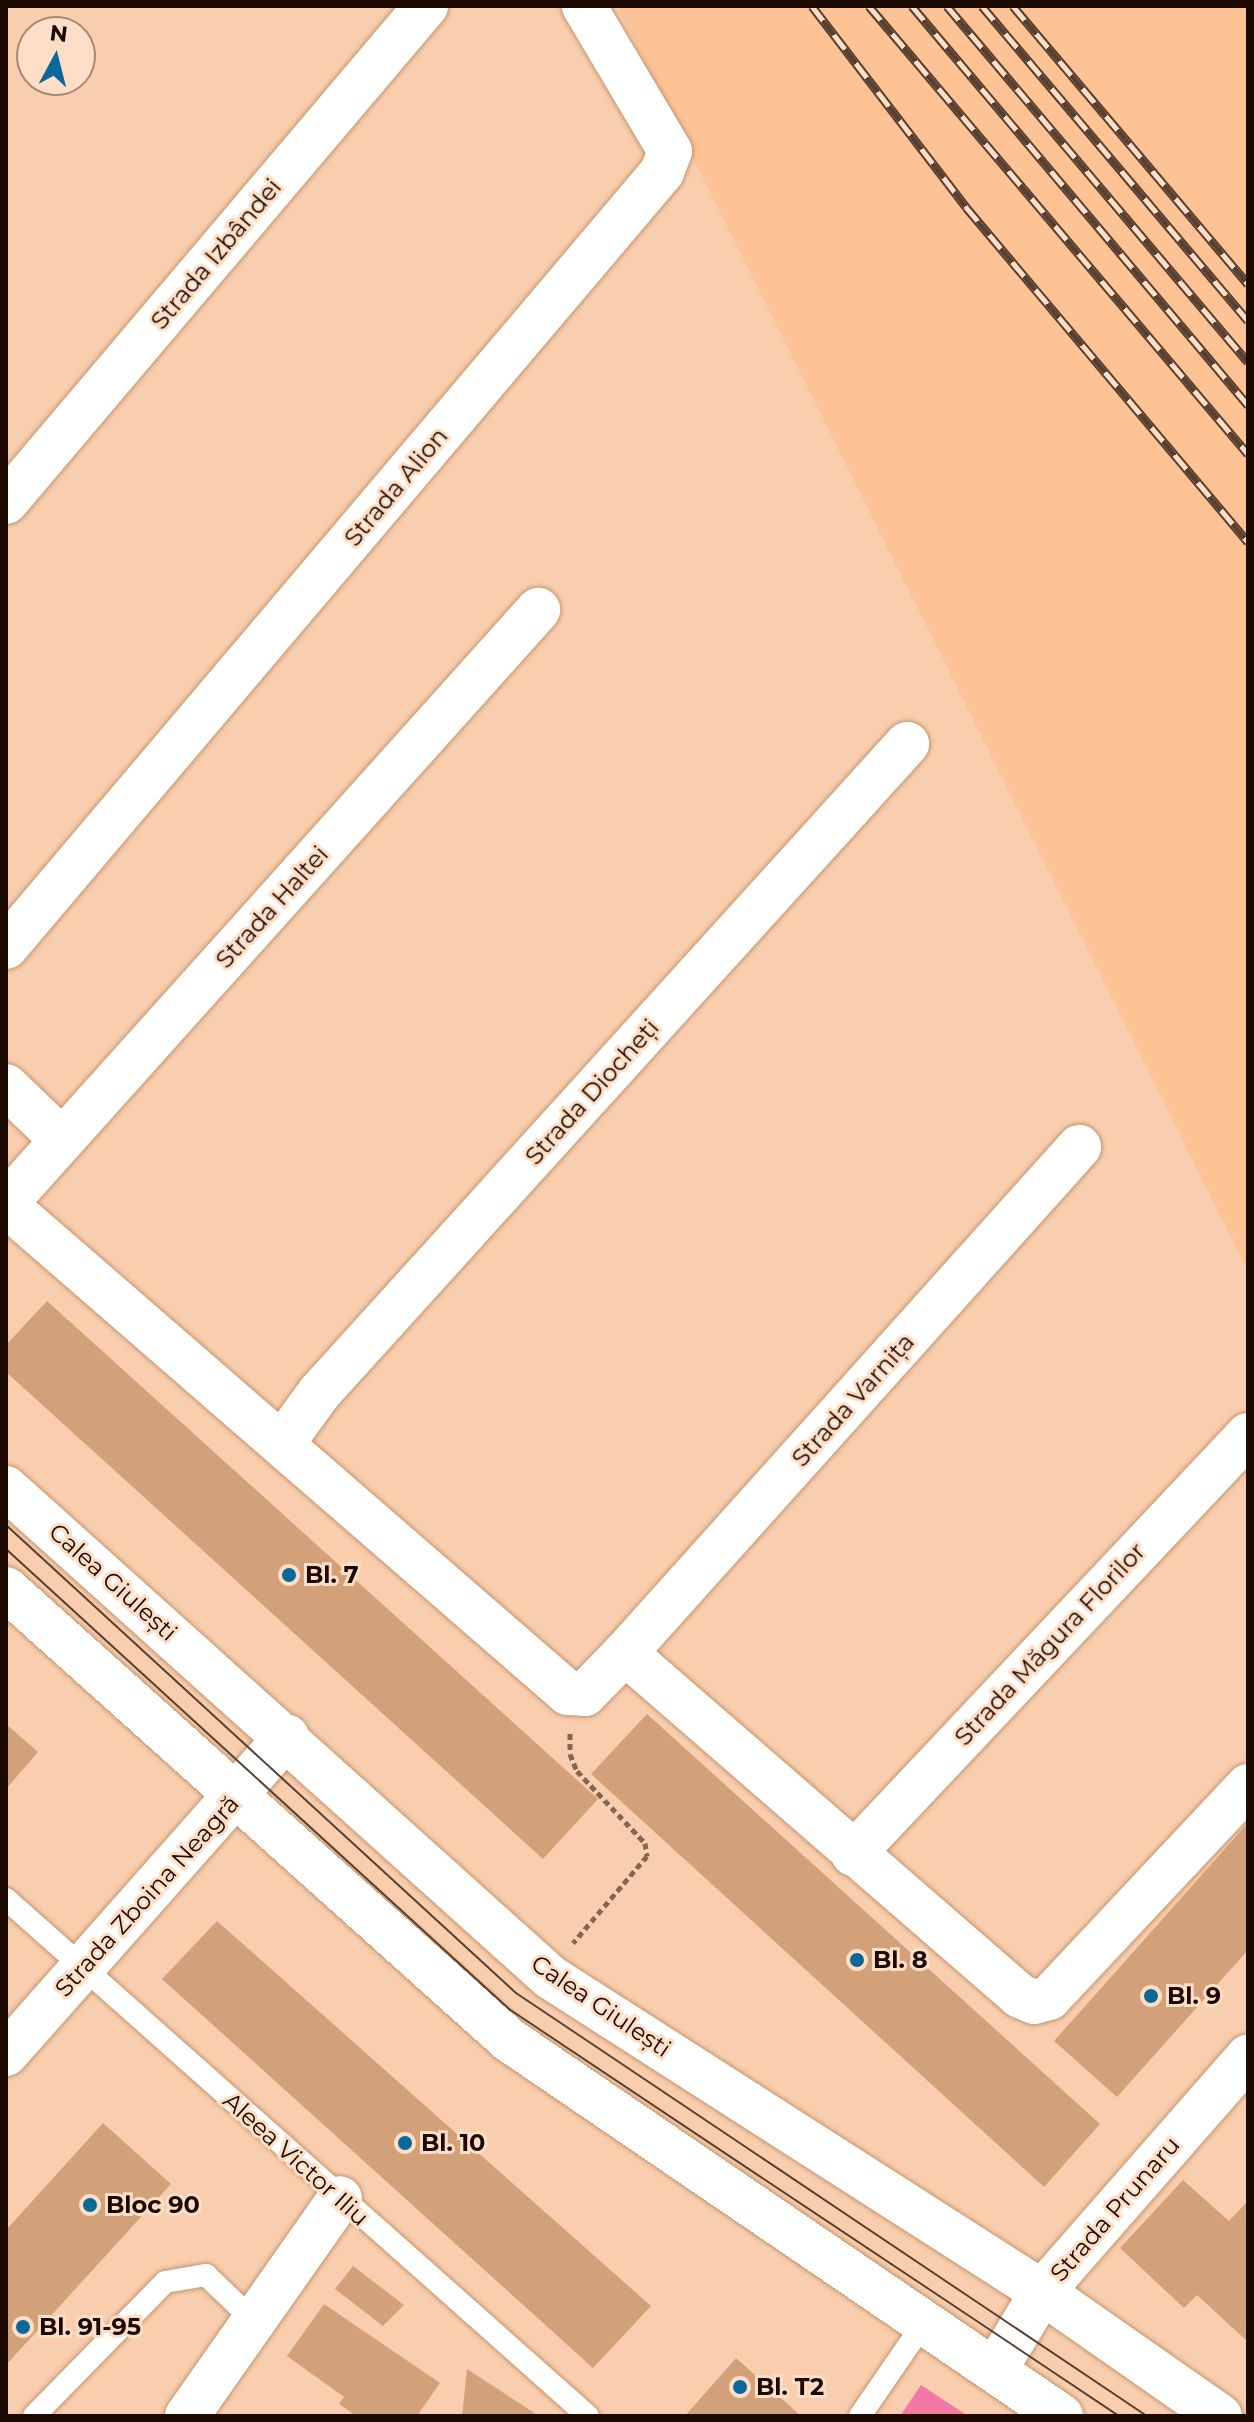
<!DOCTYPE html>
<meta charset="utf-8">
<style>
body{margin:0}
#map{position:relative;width:1254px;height:2422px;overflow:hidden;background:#f9ceae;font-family:Montserrat,sans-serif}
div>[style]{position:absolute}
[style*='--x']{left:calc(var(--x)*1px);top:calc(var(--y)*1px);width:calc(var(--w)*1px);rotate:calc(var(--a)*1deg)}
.built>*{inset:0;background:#fec395}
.green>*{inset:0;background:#f478a4}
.building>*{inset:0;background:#d3a179}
.path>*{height:5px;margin-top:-2.5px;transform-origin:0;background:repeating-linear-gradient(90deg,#846652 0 6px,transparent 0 10px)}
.roads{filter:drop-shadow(0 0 2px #c5946d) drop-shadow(0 0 2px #c5946d)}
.service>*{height:22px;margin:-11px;padding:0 11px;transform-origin:11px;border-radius:11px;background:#fff}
.minor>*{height:44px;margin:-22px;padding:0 22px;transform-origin:22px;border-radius:22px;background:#fff}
.secondary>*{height:44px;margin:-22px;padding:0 22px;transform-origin:22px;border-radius:22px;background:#fff}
.tram>*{height:2px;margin:-1px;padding:0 1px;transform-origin:1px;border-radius:1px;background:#583f2f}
.rail>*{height:9px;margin-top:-4.5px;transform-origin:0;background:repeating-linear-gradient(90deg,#fedec6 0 18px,#583f2f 0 36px);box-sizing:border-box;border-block:2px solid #583f2f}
.dots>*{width:22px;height:22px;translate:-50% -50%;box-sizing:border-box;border:4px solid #fedec6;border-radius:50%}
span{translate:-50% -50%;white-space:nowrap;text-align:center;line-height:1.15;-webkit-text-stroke:6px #fedec6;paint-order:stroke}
.street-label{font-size:24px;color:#1c0a00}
.poi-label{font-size:24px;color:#1c0a00;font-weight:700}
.left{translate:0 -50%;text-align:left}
.frame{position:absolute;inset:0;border:8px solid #1c0a00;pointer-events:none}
.north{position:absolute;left:16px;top:16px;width:80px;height:80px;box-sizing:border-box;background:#fedec6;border:2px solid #a48977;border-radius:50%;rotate:7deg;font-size:22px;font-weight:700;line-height:32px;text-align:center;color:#1c0a00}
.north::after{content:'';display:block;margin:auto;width:28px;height:36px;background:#0a6998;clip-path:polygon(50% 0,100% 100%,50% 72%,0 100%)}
</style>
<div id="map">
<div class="built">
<i style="clip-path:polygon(617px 6px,1248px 6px,1248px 1270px)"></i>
</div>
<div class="green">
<i style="clip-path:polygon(921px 2385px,968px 2416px,900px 2416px)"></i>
</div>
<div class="building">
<i style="clip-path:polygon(47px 1301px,598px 1799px,543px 1859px,6px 1372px,6px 1345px)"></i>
<i style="clip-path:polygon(647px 1714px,1100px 2124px,1044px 2187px,591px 1774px)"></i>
<i style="clip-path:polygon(6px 1724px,38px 1752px,6px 1789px)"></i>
<i style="clip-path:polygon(1248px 1823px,1248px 1950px,1117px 2097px,1054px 2041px)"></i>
<i style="clip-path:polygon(217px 1921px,651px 2306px,593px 2368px,162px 1979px)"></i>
<i style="clip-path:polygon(103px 2123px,171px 2184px,6px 2365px,6px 2230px)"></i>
<i style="clip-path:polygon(1183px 2180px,1229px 2221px,1248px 2201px,1248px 2342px,1197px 2295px,1184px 2308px,1120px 2248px)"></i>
<i style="clip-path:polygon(353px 2266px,404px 2305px,383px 2326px,335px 2289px)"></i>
<i style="clip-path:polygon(324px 2304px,440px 2383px,419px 2413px,423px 2416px,356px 2416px,339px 2404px,344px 2397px,287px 2356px)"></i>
<i style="clip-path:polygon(736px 2358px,801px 2416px,685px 2416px)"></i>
<i style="clip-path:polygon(467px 2369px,539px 2416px,462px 2416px)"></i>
</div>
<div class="path">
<i style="--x:570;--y:1733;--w:21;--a:90"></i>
<i style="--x:570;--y:1754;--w:18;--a:68"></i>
<i style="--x:577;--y:1771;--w:99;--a:46.6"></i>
<i style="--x:645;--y:1843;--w:13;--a:81"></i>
<i style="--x:647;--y:1856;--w:114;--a:130.4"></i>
</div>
<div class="roads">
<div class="service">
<i style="--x:6;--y:1899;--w:778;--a:41.62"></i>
<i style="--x:34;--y:2416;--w:187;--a:-45.6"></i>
<i style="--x:165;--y:2282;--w:42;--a:-9.7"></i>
<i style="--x:206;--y:2275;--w:66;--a:43.8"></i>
<i style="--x:860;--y:2416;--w:113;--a:-55.5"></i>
</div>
<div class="minor">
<i style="--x:6;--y:502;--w:650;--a:-49.74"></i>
<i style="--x:6;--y:947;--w:1015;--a:-49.75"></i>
<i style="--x:662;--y:172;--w:22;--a:-69"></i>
<i style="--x:670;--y:151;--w:169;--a:-120.7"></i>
<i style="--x:6;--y:1086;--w:78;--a:44"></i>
<i style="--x:6;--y:1203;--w:797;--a:-48.1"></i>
<i style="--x:6;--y:1205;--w:744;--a:40.97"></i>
<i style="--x:568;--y:1693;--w:17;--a:3"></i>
<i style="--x:585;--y:1694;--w:57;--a:-45.7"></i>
<i style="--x:625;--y:1653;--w:523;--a:40.97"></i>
<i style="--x:1020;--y:1996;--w:15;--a:23"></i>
<i style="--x:1034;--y:2002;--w:16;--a:-15"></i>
<i style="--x:1049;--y:1998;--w:291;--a:-46.8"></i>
<i style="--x:282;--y:1444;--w:63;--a:-54"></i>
<i style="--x:319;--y:1393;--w:876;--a:-47.82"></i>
<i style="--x:625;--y:1653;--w:680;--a:-48.1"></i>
<i style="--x:853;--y:1854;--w:576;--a:-46.69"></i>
<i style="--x:6;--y:2054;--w:424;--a:-48.5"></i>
<i style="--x:995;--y:2370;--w:91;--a:-58.9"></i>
<i style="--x:1042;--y:2292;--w:313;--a:-48.8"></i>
<i style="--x:187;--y:2416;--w:266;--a:-54.9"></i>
</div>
<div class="secondary">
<i style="--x:6;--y:1488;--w:731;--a:41.95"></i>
<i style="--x:550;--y:1977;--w:584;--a:32.63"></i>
<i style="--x:1042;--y:2292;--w:217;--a:34.9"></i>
<i style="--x:6;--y:1589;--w:676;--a:41.88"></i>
<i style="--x:509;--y:2040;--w:668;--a:34.26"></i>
</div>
</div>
<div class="tram">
<i style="--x:6;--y:1525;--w:692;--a:42.54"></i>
<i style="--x:516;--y:1993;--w:760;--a:33.84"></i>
<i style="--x:6;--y:1549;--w:682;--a:42.44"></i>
<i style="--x:509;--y:2009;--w:733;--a:33.71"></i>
</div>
<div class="rail">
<i style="--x:812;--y:6;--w:253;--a:52.5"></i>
<i style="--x:966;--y:207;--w:438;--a:49.9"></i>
<i style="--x:869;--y:6;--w:587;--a:49.77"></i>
<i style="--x:912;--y:6;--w:522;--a:49.9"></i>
<i style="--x:947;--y:6;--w:466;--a:49.8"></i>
<i style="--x:982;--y:6;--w:412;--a:49.8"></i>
<i style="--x:1013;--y:6;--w:364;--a:49.8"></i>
</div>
<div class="dots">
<i style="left:289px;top:1575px;background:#0a6998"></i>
<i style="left:857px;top:1960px;background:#0a6998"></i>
<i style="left:1151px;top:1996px;background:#0a6998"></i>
<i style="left:405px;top:2143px;background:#0a6998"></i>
<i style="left:90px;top:2205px;background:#0a6998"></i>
<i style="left:23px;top:2327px;background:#0a6998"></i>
<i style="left:740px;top:2387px;background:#0a6998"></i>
</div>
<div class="street-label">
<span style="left:216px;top:254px;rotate:-50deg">Strada Izbândei</span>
<span style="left:396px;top:487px;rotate:-50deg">Strada Alion</span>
<span style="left:272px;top:907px;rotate:-48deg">Strada Haltei</span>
<span style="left:592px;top:1092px;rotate:-48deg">Strada Diocheți</span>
<span style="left:853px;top:1400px;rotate:-48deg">Strada Varnița</span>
<span style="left:113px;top:1582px;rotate:42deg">Calea Giulești</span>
<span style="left:1050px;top:1644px;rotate:-47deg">Strada Măgura Florilor</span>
<span style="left:147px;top:1896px;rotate:-48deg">Strada Zboina Neagră</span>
<span style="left:601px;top:2006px;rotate:34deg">Calea Giulești</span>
<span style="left:296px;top:2159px;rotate:42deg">Aleea Victor Iliu</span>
<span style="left:1115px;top:2209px;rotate:-49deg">Strada Prunaru</span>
</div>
<div class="poi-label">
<span class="left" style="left:305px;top:1575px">Bl. 7</span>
<span class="left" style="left:873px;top:1960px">Bl. 8</span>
<span class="left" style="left:1167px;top:1996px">Bl. 9</span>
<span class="left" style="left:421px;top:2143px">Bl. 10</span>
<span class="left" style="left:106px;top:2205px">Bloc 90</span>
<span class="left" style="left:39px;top:2327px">Bl. 91-95</span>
<span class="left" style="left:756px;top:2387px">Bl. T2</span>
</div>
<div class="frame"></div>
<div class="north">N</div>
</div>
